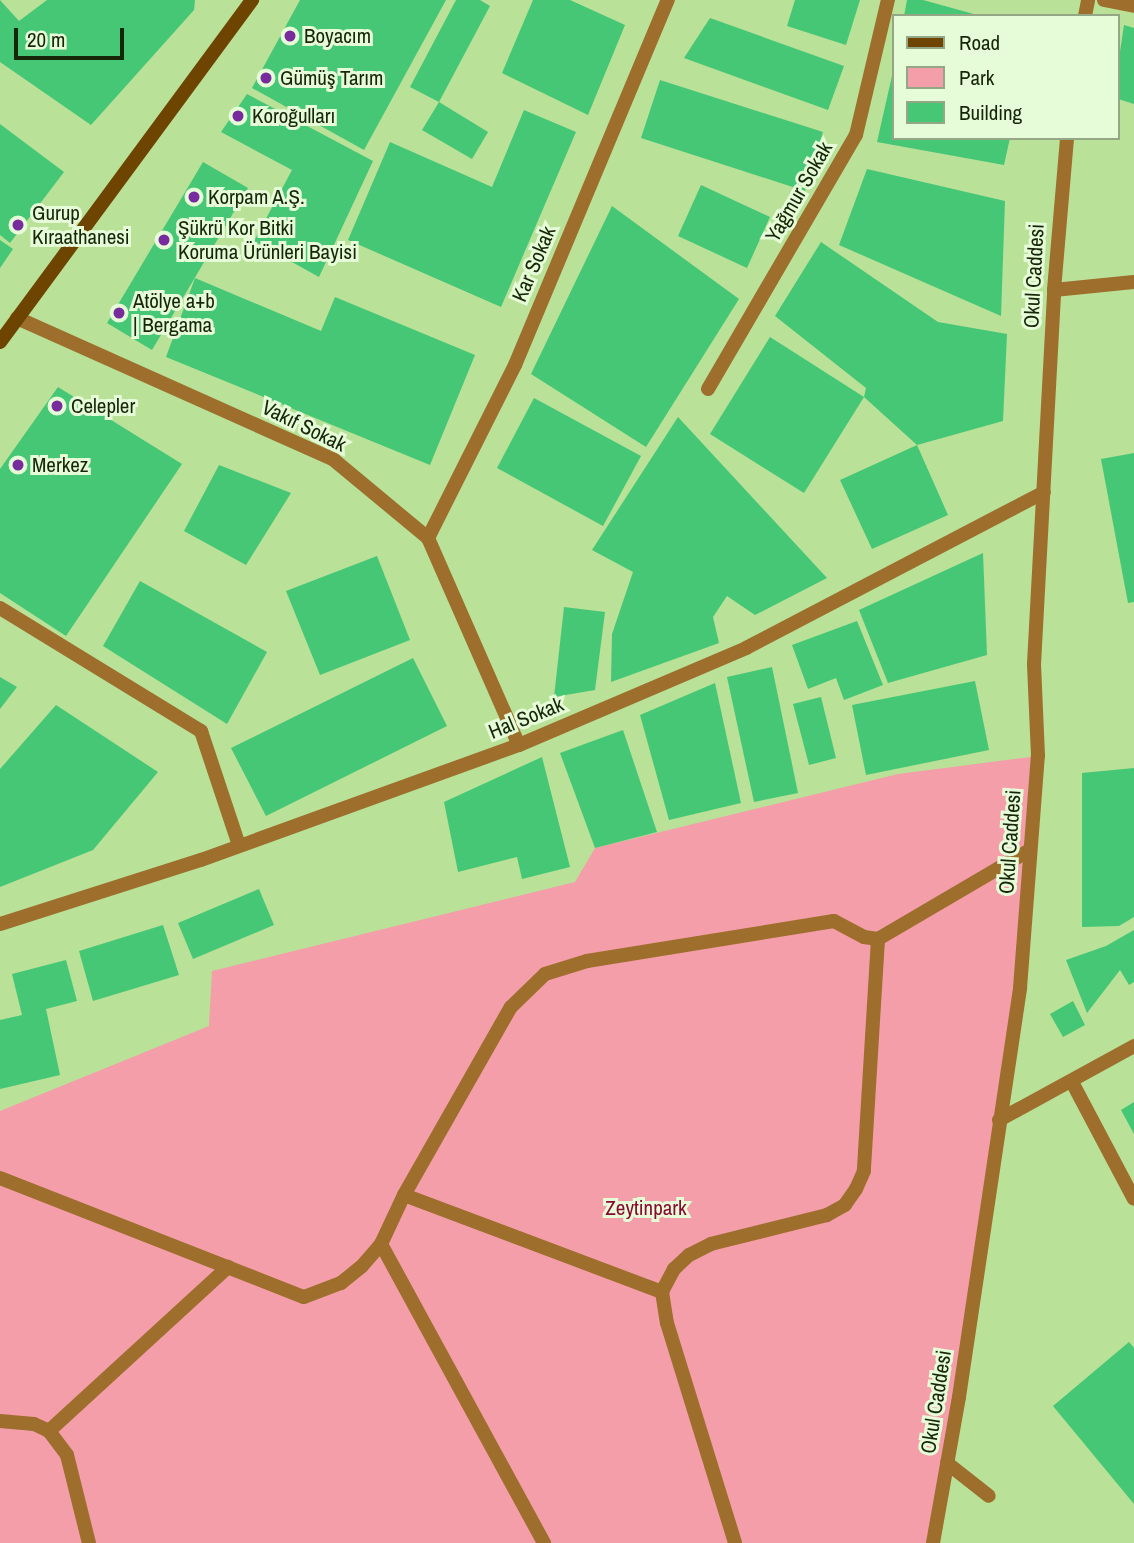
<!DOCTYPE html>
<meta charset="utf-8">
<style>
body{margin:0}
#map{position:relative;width:1134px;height:1543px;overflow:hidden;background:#b9e198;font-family:"Archivo Narrow",sans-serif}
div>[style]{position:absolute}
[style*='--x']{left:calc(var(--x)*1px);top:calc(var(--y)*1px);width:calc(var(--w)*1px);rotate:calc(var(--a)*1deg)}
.green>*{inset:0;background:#f39ea8}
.building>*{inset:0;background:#45c775}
.service>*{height:14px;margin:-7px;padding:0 7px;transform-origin:7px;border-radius:7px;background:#9d6e2c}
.pedestrian>*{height:14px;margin:-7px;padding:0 7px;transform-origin:7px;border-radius:7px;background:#9d6e2c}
.minor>*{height:14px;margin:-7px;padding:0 7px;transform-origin:7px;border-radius:7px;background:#9d6e2c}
.tertiary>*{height:14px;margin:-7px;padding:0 7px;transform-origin:7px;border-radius:7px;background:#9d6e2c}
.secondary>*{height:14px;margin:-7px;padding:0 7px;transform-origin:7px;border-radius:7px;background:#6d4500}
.dots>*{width:19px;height:19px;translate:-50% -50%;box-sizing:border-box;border:4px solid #e6fbd7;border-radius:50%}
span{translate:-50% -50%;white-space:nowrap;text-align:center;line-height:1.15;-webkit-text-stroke:6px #e6fbd7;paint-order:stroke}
.poi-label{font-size:21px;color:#172609}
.left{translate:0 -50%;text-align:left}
.street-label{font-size:21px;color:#172609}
.park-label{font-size:21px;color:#880932}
.legend{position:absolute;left:892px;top:14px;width:228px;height:126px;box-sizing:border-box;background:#e6fbd7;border:2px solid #93a685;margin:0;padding:9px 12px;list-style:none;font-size:21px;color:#172609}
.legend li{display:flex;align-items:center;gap:14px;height:35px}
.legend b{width:35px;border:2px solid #93a685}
.scale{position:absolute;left:14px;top:28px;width:110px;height:32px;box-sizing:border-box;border:4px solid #172609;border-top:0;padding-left:9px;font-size:21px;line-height:24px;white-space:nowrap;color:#172609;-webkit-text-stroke:5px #e6fbd7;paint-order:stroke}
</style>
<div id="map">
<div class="green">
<i style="clip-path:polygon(1038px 756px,1020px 988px,933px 1543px,0 1543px,0 1111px,209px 1026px,212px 971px,575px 882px,595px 848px,898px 774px)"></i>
</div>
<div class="building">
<i style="clip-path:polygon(0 0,19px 21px,47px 0,195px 0,194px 10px,91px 125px,0 62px)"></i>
<i style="clip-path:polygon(300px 0,446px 0,364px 150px,252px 88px)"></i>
<i style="clip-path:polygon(456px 0,480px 0,490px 6px,439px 102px,410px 87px)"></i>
<i style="clip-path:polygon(533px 0,570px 0,625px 25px,588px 115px,502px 73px)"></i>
<i style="clip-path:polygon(795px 0,860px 0,846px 45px,787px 26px)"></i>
<i style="clip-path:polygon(907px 0,923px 0,981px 16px,904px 16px)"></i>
<i style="clip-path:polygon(710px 18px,844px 66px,828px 110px,684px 58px)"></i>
<i style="clip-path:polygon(1124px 25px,1134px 28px,1134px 104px,1118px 99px,1118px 65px)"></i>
<i style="clip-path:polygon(894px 67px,894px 138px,1010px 138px,1004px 165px,877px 142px)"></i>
<i style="clip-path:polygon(660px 80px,823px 132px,805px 191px,641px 138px)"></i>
<i style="clip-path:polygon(247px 94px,373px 161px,319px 277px,254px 241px,292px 170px,221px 132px)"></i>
<i style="clip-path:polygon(439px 102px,488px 132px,472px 159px,422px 130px)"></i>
<i style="clip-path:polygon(524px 110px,576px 132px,501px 307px,348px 240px,390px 142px,492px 187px)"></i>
<i style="clip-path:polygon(0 124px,64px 172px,10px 243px,0 235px)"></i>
<i style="clip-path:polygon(203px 162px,248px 188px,152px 350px,107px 323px)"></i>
<i style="clip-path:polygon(867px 169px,1005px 201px,1001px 316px,839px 245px)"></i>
<i style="clip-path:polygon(701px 185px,770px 217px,747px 268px,678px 236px)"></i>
<i style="clip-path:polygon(612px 206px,739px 299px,646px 447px,531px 374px)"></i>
<i style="clip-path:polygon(0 240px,13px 249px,0 268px)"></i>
<i style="clip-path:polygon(821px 242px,938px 322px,1007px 334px,1003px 421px,917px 445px,948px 515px,872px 549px,840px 480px,917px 445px,864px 397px,866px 388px,775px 316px)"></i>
<i style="clip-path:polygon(195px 278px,321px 331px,335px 297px,475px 355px,430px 465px,166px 357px)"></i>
<i style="clip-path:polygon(770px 337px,864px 397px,804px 493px,710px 434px)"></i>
<i style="clip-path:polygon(58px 387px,182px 464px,66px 636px,0 593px,0 469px)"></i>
<i style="clip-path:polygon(534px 398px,641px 456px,603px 526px,497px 468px)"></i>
<i style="clip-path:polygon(678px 417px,827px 578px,755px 615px,727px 596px,713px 617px,719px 643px,611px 682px,612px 634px,633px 572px,592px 550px)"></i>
<i style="clip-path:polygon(1134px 453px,1134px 602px,1128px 603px,1101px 459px)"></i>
<i style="clip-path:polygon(219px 465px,291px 493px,246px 565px,184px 531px)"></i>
<i style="clip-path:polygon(983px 553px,987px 655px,888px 683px,859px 610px)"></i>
<i style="clip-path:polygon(377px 556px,410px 640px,320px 675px,286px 591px)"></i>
<i style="clip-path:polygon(140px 581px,267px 652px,227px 724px,103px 646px)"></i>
<i style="clip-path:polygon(564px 607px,605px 612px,595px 690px,554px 697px)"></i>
<i style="clip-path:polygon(857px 621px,883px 685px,844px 700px,836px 678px,808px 689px,792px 645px)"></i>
<i style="clip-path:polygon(413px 658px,447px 726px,266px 816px,231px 748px)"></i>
<i style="clip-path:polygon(772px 667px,798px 793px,754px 802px,727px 677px)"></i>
<i style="clip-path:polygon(0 677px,17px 687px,0 709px)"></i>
<i style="clip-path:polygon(975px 681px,989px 750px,866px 775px,852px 705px)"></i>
<i style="clip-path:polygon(715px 683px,741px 803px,669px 820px,640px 715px)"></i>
<i style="clip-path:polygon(821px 697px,836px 758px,809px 765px,793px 704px)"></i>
<i style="clip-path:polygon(56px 705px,158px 772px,93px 850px,0 887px,0 769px)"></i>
<i style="clip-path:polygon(623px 730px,657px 832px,595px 848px,560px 753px)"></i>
<i style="clip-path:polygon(542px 757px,570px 867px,522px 879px,517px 857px,458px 872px,444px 802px)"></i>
<i style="clip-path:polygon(1134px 768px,1134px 917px,1119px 926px,1082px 927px,1082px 773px)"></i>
<i style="clip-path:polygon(259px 889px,274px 925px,193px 959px,178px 923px)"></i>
<i style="clip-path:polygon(163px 925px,179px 975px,93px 1001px,79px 951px)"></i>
<i style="clip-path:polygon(1134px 930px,1134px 982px,1129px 985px,1120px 970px,1087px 1013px,1066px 960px,1106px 946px)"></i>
<i style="clip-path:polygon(66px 960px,77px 1001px,46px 1009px,60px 1075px,0 1089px,0 1020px,22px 1015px,12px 974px)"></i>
<i style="clip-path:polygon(1073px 1001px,1085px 1025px,1063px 1037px,1050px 1014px)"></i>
<i style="clip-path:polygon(1134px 1102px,1134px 1134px,1121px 1110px)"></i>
<i style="clip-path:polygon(1129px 1342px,1134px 1348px,1134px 1504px,1053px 1406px)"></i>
</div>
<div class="service">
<i style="--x:947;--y:1463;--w:53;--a:38.2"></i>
</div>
<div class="pedestrian">
<i style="--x:878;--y:939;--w:176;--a:-30.4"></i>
<i style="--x:0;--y:1178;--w:326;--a:21.4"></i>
<i style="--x:304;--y:1297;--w:40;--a:-21"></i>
<i style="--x:341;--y:1283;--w:27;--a:-39"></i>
<i style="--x:362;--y:1266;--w:29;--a:-49"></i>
<i style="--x:381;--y:1244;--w:54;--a:-64.9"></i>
<i style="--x:404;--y:1195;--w:216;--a:-60.4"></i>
<i style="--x:511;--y:1007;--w:47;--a:-44.1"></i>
<i style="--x:545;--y:974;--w:44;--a:-17.2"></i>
<i style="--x:587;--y:961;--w:250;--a:-9.2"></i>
<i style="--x:834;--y:921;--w:34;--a:28"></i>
<i style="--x:864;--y:937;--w:14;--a:8"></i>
<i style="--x:878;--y:939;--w:232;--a:93.5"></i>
<i style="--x:864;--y:1171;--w:20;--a:114"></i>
<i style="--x:856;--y:1189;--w:19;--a:125"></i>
<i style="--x:845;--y:1205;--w:21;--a:151"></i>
<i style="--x:827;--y:1215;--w:120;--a:166"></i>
<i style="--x:711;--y:1244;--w:25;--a:153"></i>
<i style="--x:689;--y:1255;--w:21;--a:137"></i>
<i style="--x:674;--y:1269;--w:26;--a:118"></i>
<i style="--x:662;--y:1292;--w:31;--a:81"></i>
<i style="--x:667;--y:1323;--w:230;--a:72.8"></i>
<i style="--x:404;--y:1195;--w:276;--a:20.6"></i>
<i style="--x:381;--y:1244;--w:341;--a:61.4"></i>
<i style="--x:0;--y:1421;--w:34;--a:5"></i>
<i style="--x:34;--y:1424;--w:17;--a:25"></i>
<i style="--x:49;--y:1431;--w:30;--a:53"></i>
<i style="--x:67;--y:1455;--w:91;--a:76"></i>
<i style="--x:49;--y:1431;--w:243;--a:-42.5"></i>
</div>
<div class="minor">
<i style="--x:1104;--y:0;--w:31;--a:11"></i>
<i style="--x:1054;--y:290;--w:80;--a:-5.7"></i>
<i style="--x:17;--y:318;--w:347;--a:24.1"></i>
<i style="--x:334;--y:460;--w:122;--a:39.7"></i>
<i style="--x:428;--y:538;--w:226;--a:66.3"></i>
<i style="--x:708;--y:389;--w:294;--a:-59.8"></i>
<i style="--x:856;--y:135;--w:139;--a:-76.7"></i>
<i style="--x:428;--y:538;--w:194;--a:-63.3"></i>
<i style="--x:515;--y:365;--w:396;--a:-67.3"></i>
<i style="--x:0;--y:608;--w:236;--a:31.5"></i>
<i style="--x:201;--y:731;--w:120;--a:71.6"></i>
<i style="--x:0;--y:924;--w:211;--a:-17.7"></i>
<i style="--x:201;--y:860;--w:338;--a:-19.9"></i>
<i style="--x:519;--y:745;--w:247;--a:-23.1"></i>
<i style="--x:746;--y:648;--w:336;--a:-27.6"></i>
<i style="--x:1072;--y:1082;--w:132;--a:62.1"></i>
<i style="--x:999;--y:1120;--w:154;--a:-28.7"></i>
</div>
<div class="tertiary">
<i style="--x:1085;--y:16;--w:16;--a:-79"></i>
<i style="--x:933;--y:1543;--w:148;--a:-79.9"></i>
<i style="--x:959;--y:1397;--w:414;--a:-81.5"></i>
<i style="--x:1020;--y:988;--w:233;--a:-85.6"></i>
<i style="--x:1038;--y:756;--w:92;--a:-92.5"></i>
<i style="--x:1034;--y:664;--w:375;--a:-86.9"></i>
<i style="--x:1054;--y:290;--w:153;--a:-85.1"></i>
</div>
<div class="secondary">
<i style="--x:0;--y:342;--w:425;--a:-53.6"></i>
</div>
<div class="dots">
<i style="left:290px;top:36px;background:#782b9d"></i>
<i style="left:266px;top:78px;background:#782b9d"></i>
<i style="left:238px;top:116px;background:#782b9d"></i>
<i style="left:194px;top:197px;background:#782b9d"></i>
<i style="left:18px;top:225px;background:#782b9d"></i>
<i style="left:164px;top:240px;background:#782b9d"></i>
<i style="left:119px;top:313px;background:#782b9d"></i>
<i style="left:57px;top:406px;background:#782b9d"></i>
<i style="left:18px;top:465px;background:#782b9d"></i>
</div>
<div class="poi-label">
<span class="left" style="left:304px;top:36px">Boyacım</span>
<span class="left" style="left:280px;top:78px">Gümüş Tarım</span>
<span class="left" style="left:252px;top:116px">Koroğulları</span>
<span class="left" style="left:208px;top:197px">Korpam A.Ş.</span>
<span class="left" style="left:32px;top:225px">Gurup<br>Kıraathanesi</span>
<span class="left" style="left:178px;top:240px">Şükrü Kor Bitki<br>Koruma Ürünleri Bayisi</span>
<span class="left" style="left:133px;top:313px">Atölye a+b<br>| Bergama</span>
<span class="left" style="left:71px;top:406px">Celepler</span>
<span class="left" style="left:32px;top:465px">Merkez</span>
</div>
<div class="street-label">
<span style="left:799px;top:192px;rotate:-60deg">Yağmur Sokak</span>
<span style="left:534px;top:264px;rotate:-67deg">Kar Sokak</span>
<span style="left:1034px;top:276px;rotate:-87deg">Okul Caddesi</span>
<span style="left:304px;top:426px;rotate:26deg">Vakıf Sokak</span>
<span style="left:526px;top:718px;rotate:-22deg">Hal Sokak</span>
<span style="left:1010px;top:842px;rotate:-86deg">Okul Caddesi</span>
<span style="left:936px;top:1402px;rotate:-81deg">Okul Caddesi</span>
</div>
<div class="park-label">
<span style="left:646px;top:1208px">Zeytinpark</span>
</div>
<ul class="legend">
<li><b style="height:9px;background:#6d4500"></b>Road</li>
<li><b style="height:19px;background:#f39ea8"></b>Park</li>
<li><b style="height:19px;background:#45c775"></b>Building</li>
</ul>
<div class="scale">20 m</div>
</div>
